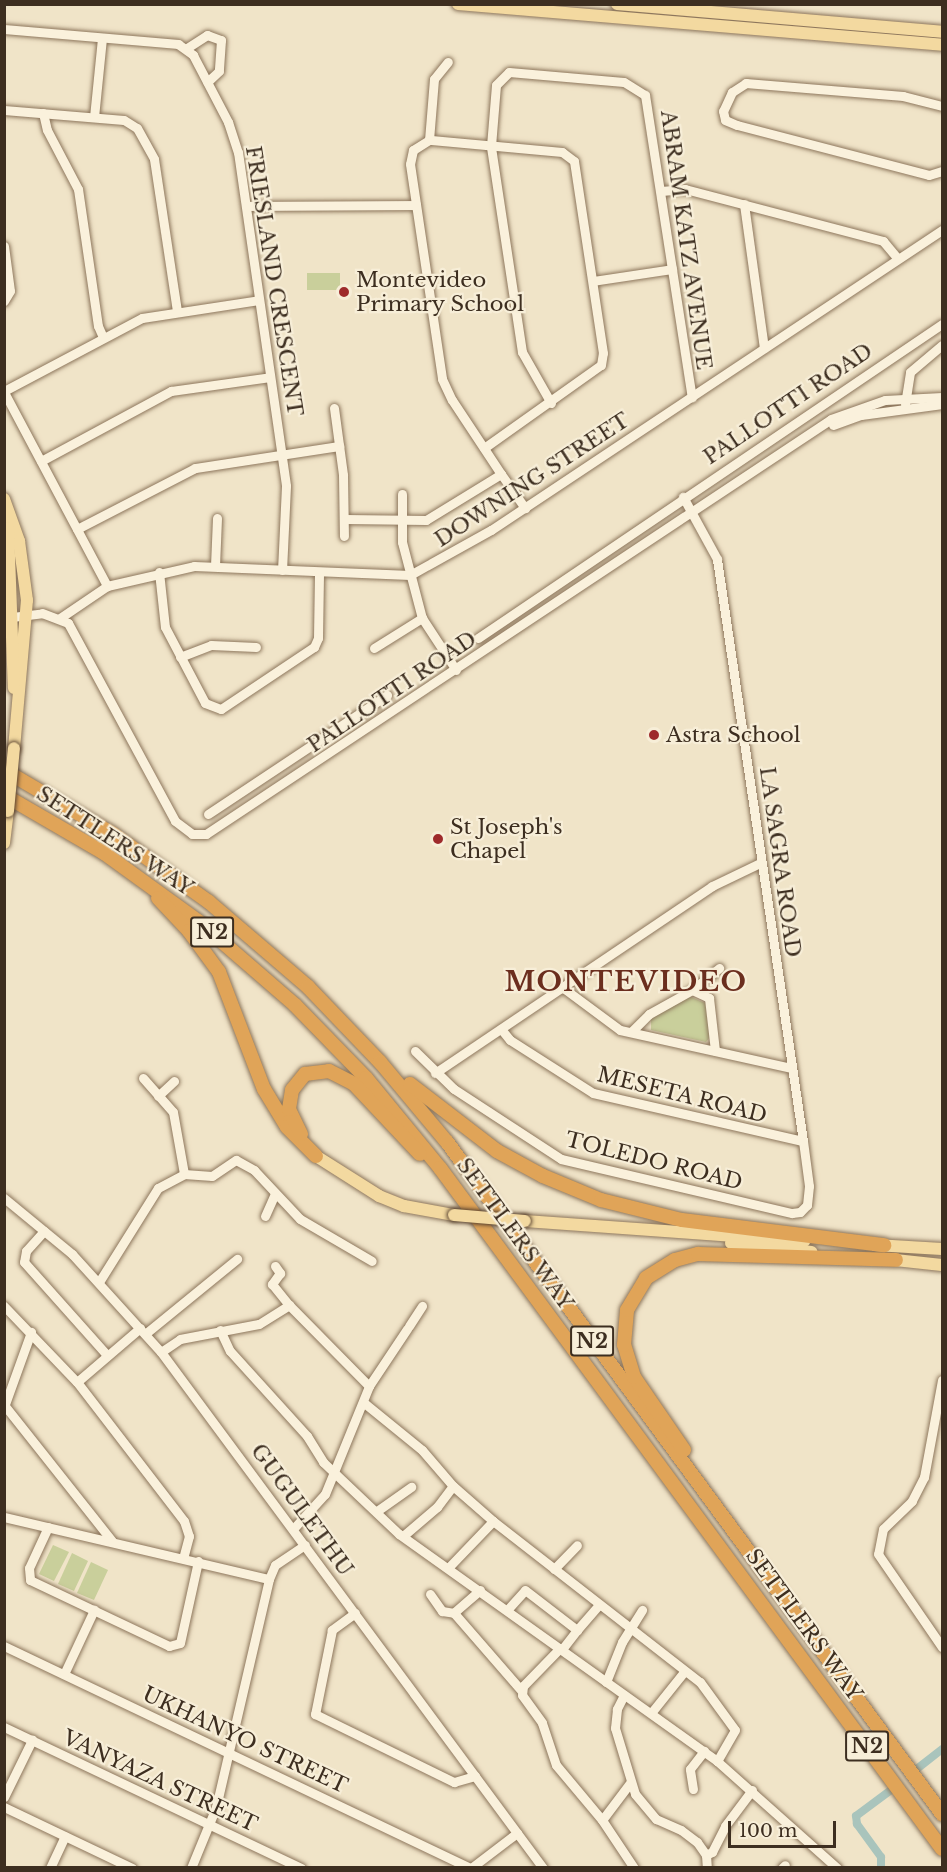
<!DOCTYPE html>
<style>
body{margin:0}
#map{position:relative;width:947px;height:1872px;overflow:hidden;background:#f0e4c8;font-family:"Libre Baskerville",serif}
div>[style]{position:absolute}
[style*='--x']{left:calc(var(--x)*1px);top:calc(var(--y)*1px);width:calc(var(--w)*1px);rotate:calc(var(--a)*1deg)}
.green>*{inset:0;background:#c9cf9b}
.canal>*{height:8px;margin:-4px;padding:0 4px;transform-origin:4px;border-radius:4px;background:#a9c4bc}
.roads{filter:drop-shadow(0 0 2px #8d765c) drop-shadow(0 0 2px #8d765c)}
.minor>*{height:9px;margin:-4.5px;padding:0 4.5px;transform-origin:4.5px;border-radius:4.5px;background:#faf1dc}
.major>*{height:12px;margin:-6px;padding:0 6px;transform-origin:6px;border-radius:6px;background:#f3d9a0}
.highway>*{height:14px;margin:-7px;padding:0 7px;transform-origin:7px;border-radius:7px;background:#e0a458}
.bridges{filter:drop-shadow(0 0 2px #5b4430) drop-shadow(0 0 2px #5b4430)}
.major-bridge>*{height:12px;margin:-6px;padding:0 6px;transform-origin:6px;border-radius:6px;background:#f3d9a0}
.dots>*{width:16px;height:16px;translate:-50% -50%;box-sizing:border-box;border:3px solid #f7eed8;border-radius:50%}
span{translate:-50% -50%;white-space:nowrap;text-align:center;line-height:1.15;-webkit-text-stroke:4.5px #f7eed8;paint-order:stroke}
.shield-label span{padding:2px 4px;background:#f7eed8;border:2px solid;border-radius:4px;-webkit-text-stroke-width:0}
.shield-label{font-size:20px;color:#3d2e20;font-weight:700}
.street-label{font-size:21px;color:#3d2e20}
.poi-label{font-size:21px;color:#3d2e20}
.left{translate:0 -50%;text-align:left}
.district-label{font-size:27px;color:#6b2e1e;font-weight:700;letter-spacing:1.5px}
.frame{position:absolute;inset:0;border:6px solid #3d2e20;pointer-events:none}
.scale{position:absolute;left:728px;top:1821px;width:108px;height:27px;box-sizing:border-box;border:3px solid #3d2e20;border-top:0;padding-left:8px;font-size:18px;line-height:21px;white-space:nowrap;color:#3d2e20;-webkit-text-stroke:4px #f7eed8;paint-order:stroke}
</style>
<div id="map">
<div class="green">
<i style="clip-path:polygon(307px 273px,340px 273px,340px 290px,307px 290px)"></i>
<i style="clip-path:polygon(689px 996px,705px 1003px,710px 1037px,706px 1042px,651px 1030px,651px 1019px)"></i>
<i style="clip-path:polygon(53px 1545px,69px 1552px,54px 1581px,39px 1574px)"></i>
<i style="clip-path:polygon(72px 1553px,88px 1561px,74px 1591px,58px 1584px)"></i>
<i style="clip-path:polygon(91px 1562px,108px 1570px,94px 1600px,77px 1593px)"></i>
</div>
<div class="canal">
<i style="--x:918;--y:1768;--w:31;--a:-38"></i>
<i style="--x:881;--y:1868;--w:11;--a:-90"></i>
<i style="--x:881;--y:1857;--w:41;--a:-126"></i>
<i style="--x:857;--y:1824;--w:8;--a:-97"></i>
<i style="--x:856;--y:1816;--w:44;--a:-36.6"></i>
</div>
<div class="roads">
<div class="minor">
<i style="--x:4;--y:29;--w:175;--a:4.9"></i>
<i style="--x:178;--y:44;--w:19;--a:36"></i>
<i style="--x:193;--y:55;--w:76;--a:62.4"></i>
<i style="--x:228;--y:122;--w:32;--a:72"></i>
<i style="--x:238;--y:152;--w:337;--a:81.8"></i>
<i style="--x:286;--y:486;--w:84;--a:92.7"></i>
<i style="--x:187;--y:48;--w:24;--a:-33"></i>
<i style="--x:207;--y:35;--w:15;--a:20"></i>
<i style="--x:221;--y:40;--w:31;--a:94"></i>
<i style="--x:219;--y:71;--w:16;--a:137"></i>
<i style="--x:942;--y:106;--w:40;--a:-165.6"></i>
<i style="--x:903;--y:96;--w:158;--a:-175.3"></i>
<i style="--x:746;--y:83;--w:17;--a:147"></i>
<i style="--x:732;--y:92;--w:21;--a:115"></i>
<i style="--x:723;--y:111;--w:9;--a:77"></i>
<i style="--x:725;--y:120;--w:13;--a:23"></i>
<i style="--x:737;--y:125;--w:198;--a:14.6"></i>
<i style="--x:929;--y:175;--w:14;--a:-17"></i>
<i style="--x:4;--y:110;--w:120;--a:4.8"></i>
<i style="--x:124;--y:120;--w:15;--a:32"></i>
<i style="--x:137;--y:128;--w:35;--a:61"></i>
<i style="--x:154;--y:159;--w:154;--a:81.4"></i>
<i style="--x:43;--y:113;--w:17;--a:77"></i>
<i style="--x:47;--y:130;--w:67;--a:62.3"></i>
<i style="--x:78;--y:189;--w:138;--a:81.7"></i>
<i style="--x:98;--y:326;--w:12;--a:66"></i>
<i style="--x:94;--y:117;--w:79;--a:-84.2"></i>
<i style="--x:429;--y:140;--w:61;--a:-85.3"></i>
<i style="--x:434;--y:79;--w:22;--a:-51"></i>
<i style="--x:661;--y:191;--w:24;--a:-5"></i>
<i style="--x:685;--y:189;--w:205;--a:14.7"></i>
<i style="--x:883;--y:241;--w:23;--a:50"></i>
<i style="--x:744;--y:204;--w:145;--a:82.1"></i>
<i style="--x:246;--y:206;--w:170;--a:-0.3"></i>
<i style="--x:4;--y:246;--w:45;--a:82.4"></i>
<i style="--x:10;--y:291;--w:12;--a:121"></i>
<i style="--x:593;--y:281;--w:80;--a:-8.6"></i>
<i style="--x:4;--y:391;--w:156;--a:-27.9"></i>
<i style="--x:142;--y:318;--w:118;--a:-8.7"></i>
<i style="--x:4;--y:392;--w:220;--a:62"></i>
<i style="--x:551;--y:403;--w:59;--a:-119.6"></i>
<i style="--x:522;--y:352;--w:208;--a:-98.6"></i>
<i style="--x:491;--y:146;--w:61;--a:-85.3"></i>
<i style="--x:496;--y:85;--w:18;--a:-45"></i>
<i style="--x:509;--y:72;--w:115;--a:5"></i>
<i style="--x:624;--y:82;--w:25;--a:32"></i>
<i style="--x:645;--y:95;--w:306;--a:81.2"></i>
<i style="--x:905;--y:404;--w:32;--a:-81"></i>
<i style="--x:910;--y:372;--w:42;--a:-40.2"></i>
<i style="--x:334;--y:408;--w:68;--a:82.3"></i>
<i style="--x:343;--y:475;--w:61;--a:89.1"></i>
<i style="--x:833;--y:425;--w:30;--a:-20"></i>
<i style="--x:861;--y:415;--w:82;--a:-7.7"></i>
<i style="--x:484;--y:448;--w:143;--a:-35.4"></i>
<i style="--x:601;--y:365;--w:12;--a:-81"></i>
<i style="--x:603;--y:353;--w:194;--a:-98.6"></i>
<i style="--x:574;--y:161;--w:15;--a:-143"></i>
<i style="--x:562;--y:152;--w:134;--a:-174.8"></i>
<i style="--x:429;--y:140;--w:19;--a:148"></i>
<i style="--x:413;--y:150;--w:14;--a:102"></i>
<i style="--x:410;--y:164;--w:217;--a:81.5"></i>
<i style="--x:442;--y:379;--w:23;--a:65"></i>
<i style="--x:452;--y:400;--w:89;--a:56.5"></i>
<i style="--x:501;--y:474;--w:42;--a:54.8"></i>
<i style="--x:41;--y:461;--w:148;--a:-28.3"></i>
<i style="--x:171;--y:391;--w:100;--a:-8"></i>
<i style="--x:402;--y:494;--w:48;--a:90"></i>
<i style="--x:402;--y:542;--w:79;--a:75.3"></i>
<i style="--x:422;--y:618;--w:62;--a:56.8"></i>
<i style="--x:345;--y:519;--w:81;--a:0.7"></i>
<i style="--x:426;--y:520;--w:88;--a:-31.5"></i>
<i style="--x:77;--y:529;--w:133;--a:-27.3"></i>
<i style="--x:195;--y:468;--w:146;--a:-8.7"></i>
<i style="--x:215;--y:566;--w:48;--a:-87.6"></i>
<i style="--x:159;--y:572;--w:55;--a:83.8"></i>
<i style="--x:165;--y:627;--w:86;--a:62.2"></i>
<i style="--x:205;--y:703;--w:17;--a:21"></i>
<i style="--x:221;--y:709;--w:112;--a:-33.7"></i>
<i style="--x:314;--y:647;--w:10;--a:-66"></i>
<i style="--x:318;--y:638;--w:66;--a:-89.1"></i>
<i style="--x:4;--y:618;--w:38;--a:-7"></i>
<i style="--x:42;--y:613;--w:28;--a:21"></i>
<i style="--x:68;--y:623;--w:225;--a:61.6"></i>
<i style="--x:175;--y:821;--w:21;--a:37"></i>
<i style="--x:192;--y:834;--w:14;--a:0"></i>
<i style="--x:206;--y:834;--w:750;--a:-33.58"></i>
<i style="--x:831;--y:419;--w:57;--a:-19.4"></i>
<i style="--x:885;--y:400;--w:57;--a:-3"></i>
<i style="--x:60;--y:618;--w:57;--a:-34.2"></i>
<i style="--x:107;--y:586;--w:89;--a:-12.9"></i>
<i style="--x:194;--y:566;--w:216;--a:2.4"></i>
<i style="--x:410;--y:575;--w:93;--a:-29.1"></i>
<i style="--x:491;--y:530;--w:542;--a:-33.63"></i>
<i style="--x:478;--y:638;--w:560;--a:-34.09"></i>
<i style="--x:374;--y:648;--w:57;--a:-32"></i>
<i style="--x:180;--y:657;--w:33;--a:-21"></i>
<i style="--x:211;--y:645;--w:45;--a:2.5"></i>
<i style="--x:208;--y:814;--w:215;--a:-33.6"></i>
<i style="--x:562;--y:987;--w:72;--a:36.6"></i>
<i style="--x:620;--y:1030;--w:176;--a:12.5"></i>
<i style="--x:692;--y:990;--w:35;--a:-39"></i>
<i style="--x:501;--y:1029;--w:14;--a:51"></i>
<i style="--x:510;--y:1040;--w:98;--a:32.6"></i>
<i style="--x:593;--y:1093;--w:215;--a:12.9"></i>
<i style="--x:631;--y:1032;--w:25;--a:-45"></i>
<i style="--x:649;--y:1014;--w:49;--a:-29.2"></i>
<i style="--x:692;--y:990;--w:19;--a:25"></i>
<i style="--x:709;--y:998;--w:53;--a:83.5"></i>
<i style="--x:415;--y:1051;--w:54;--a:44.3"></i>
<i style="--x:454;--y:1089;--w:128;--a:33.2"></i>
<i style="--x:561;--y:1159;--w:237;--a:13.2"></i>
<i style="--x:792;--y:1213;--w:8;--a:-7"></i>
<i style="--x:800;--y:1212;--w:10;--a:-45"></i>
<i style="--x:807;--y:1205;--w:19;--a:-84"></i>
<i style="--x:809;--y:1186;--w:45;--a:-97.6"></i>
<i style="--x:803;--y:1141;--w:588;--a:-98.41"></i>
<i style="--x:717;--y:559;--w:71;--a:-118.7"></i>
<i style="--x:435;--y:1073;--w:334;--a:-34"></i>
<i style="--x:712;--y:886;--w:55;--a:-25.6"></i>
<i style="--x:143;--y:1078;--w:45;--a:48.6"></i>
<i style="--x:173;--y:1112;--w:63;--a:79.9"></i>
<i style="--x:158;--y:1096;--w:22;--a:-43"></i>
<i style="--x:4;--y:1198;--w:88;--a:39.5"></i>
<i style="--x:72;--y:1254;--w:132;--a:47.8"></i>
<i style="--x:161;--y:1352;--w:642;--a:53.49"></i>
<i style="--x:265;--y:1216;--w:24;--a:-66"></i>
<i style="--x:44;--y:1231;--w:27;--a:132"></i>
<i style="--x:26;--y:1251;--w:11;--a:100"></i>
<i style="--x:24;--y:1262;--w:125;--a:48.3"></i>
<i style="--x:275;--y:1266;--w:9;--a:54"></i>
<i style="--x:280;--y:1273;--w:14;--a:126"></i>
<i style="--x:272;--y:1284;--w:27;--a:51"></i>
<i style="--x:289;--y:1305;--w:114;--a:45.4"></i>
<i style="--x:99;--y:1282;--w:111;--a:-57.9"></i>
<i style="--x:158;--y:1188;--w:30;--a:-28"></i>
<i style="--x:184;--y:1174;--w:28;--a:4"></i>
<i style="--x:212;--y:1176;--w:29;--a:-34"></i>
<i style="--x:236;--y:1160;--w:21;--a:29"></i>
<i style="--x:254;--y:1170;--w:67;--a:46.8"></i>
<i style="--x:300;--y:1219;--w:83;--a:30.3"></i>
<i style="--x:4;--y:1306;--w:105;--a:46.2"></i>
<i style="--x:77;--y:1382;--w:175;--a:52.4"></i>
<i style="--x:184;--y:1521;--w:16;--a:72"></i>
<i style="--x:189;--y:1536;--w:23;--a:105"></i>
<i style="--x:409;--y:1326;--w:24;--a:-57"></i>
<i style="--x:220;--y:1330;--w:23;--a:65"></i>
<i style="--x:230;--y:1351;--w:115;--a:47.8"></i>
<i style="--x:307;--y:1436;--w:31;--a:58"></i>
<i style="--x:323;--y:1462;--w:105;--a:43.5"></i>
<i style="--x:399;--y:1534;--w:391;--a:35.5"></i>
<i style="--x:717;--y:1761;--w:161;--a:41.7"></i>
<i style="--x:145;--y:1334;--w:119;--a:-39.2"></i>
<i style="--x:161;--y:1352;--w:23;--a:-34"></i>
<i style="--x:180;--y:1339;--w:80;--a:-10.8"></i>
<i style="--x:259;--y:1324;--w:36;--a:-32"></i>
<i style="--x:942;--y:1380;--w:99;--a:100.5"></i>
<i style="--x:924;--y:1477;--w:27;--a:117"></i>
<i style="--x:912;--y:1501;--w:40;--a:136"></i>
<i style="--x:883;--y:1529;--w:25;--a:101"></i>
<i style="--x:878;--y:1554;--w:113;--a:55.5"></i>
<i style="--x:77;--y:1382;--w:83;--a:-40.6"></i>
<i style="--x:363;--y:1402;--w:76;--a:39.1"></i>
<i style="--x:422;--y:1450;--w:48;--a:49.3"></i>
<i style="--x:453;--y:1486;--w:53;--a:41.2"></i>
<i style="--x:493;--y:1521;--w:262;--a:37.9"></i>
<i style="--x:700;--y:1682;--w:59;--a:53.9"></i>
<i style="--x:735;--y:1730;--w:36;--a:120"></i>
<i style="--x:5;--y:1406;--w:172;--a:51.6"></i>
<i style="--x:4;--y:1407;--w:80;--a:-70.2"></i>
<i style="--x:377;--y:1511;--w:42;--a:-35.2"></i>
<i style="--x:4;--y:1517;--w:272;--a:13.2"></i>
<i style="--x:48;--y:1527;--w:45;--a:114.9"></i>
<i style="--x:29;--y:1568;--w:12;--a:85"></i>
<i style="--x:30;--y:1580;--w:154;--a:25.4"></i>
<i style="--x:169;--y:1646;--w:11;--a:-15"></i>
<i style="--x:180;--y:1643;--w:84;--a:-77.6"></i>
<i style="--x:293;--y:1529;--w:47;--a:-47.6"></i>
<i style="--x:325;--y:1494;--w:117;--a:-67.8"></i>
<i style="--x:369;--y:1386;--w:69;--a:-56.3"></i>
<i style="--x:403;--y:1536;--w:45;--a:-40.5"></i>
<i style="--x:437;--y:1507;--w:26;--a:-53"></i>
<i style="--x:448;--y:1568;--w:65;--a:-46.2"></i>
<i style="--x:554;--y:1569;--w:33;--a:-46"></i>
<i style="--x:480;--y:1590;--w:35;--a:139"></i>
<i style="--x:454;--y:1613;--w:102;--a:49"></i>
<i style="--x:430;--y:1594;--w:21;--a:55"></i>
<i style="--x:442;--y:1611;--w:12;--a:9"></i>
<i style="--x:508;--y:1609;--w:25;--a:-48"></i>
<i style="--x:525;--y:1590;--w:66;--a:37.6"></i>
<i style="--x:577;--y:1630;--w:24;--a:128"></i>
<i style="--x:355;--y:1613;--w:29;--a:144"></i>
<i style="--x:332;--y:1630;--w:86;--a:101.4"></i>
<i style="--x:315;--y:1714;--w:155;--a:26.1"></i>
<i style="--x:454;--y:1782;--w:22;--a:-16"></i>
<i style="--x:577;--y:1630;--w:33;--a:-49"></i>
<i style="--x:4;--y:1646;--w:516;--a:25.47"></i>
<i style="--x:560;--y:1648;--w:53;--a:134.2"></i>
<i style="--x:523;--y:1686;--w:9;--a:96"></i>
<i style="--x:522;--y:1695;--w:34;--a:54"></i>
<i style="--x:542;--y:1723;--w:44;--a:71.6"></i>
<i style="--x:556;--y:1765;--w:72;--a:50.1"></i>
<i style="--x:64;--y:1674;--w:71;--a:-64.9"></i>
<i style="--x:606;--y:1682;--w:43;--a:-68.2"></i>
<i style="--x:622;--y:1642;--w:38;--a:-58"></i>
<i style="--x:624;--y:1695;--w:16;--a:117"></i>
<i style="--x:617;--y:1709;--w:19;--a:96"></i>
<i style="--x:615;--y:1728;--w:69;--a:73.1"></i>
<i style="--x:635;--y:1794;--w:33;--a:50"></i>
<i style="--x:656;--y:1819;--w:27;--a:24"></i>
<i style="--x:681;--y:1830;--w:20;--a:37"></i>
<i style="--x:697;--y:1842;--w:16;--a:55"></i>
<i style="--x:706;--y:1855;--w:13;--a:86"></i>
<i style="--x:651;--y:1713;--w:51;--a:-51.3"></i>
<i style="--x:4;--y:1727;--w:329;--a:25.4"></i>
<i style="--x:630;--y:1783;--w:46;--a:127.1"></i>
<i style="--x:602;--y:1820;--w:58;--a:56.3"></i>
<i style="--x:693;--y:1789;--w:20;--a:-99"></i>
<i style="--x:690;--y:1769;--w:23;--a:-52"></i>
<i style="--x:4;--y:1797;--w:64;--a:-63.8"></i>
<i style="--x:4;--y:1807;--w:142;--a:25.5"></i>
<i style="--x:706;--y:1855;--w:7;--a:-27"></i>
<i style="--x:712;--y:1852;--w:29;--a:-63"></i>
<i style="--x:725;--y:1826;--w:45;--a:-53.1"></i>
<i style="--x:50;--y:1868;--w:35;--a:-65"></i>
<i style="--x:191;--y:1868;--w:66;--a:-67.7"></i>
<i style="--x:216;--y:1807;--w:234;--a:-76.9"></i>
<i style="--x:269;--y:1579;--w:15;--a:-67"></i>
<i style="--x:275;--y:1565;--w:36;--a:-34"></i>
<i style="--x:471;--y:1868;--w:58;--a:-37.3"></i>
<i style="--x:782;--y:1868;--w:4;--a:-45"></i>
</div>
<div class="major">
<i style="--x:458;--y:4;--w:486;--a:4.8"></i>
<i style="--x:617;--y:4;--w:326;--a:4.9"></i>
<i style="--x:4;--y:499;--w:45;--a:70.3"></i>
<i style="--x:19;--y:541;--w:60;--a:82.3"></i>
<i style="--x:27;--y:600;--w:149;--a:95"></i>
<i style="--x:8;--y:528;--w:160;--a:87.9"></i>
<i style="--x:4;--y:843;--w:32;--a:-83"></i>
<i style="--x:316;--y:1156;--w:75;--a:32.4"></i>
<i style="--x:379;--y:1196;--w:27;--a:22"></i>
<i style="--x:404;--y:1206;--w:51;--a:10.2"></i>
<i style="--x:525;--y:1221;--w:280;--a:4.1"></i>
<i style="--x:731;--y:1243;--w:81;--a:6.3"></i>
<i style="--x:875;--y:1245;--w:67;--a:3.4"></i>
<i style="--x:886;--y:1259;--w:56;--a:6.1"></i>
</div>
<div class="highway">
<i style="--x:4;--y:770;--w:126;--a:30.4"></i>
<i style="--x:113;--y:834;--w:118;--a:35.3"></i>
<i style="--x:209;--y:902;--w:130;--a:40.6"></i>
<i style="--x:308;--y:987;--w:104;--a:46.2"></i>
<i style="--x:380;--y:1062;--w:104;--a:50.1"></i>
<i style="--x:447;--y:1142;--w:835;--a:53.62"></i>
<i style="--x:4;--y:795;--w:116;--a:30.1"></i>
<i style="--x:104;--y:853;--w:116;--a:35.9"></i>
<i style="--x:198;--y:921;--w:128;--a:40.9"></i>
<i style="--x:295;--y:1005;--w:102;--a:45.8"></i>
<i style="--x:366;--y:1078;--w:117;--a:50.6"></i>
<i style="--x:440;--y:1168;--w:846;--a:53.6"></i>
<i style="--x:158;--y:898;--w:45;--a:46.8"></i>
<i style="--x:189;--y:931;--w:51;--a:53.8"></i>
<i style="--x:219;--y:972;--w:125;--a:69"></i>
<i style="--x:264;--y:1089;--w:44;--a:58.8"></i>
<i style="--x:287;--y:1127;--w:41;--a:45"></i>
<i style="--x:410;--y:1084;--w:110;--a:37.6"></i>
<i style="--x:497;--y:1151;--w:52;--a:28.5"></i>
<i style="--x:543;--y:1176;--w:63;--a:22.5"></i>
<i style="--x:601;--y:1200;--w:83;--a:13.9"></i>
<i style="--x:682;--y:1220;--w:204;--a:7.1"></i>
<i style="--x:301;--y:1134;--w:28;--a:-116"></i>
<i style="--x:289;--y:1109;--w:19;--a:-81"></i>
<i style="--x:292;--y:1090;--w:21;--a:-51"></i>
<i style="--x:305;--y:1074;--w:24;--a:-7"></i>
<i style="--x:329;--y:1071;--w:28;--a:27"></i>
<i style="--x:354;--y:1084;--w:96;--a:46.7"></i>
<i style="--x:684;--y:1450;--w:88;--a:-124.4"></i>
<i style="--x:634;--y:1377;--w:34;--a:-107"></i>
<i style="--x:624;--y:1345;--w:35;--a:-85"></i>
<i style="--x:627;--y:1310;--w:37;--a:-59"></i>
<i style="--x:646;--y:1278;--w:34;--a:-32"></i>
<i style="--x:675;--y:1260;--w:24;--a:-15"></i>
<i style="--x:698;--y:1254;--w:198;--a:1.7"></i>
</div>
</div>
<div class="bridges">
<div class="major-bridge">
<i style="--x:8;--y:811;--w:63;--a:-84.6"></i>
<i style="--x:454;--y:1215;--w:71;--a:4.8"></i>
</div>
</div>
<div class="dots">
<i style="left:344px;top:292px;background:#9e2a2b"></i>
<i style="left:654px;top:735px;background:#9e2a2b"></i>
<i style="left:438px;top:839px;background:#9e2a2b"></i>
</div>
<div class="shield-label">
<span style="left:212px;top:932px">N2</span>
<span style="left:592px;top:1341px">N2</span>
<span style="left:867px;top:1746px">N2</span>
</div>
<div class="street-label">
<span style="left:686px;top:240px;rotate:82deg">ABRAM KATZ AVENUE</span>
<span style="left:274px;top:281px;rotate:81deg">FRIESLAND CRESCENT</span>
<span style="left:788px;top:404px;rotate:-34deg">PALLOTTI ROAD</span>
<span style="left:532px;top:480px;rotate:-33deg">DOWNING STREET</span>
<span style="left:392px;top:692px;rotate:-34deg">PALLOTTI ROAD</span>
<span style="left:115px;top:841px;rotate:33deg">SETTLERS WAY</span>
<span style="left:780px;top:862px;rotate:82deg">LA SAGRA ROAD</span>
<span style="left:682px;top:1095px;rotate:14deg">MESETA ROAD</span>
<span style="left:654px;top:1161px;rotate:14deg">TOLEDO ROAD</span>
<span style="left:515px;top:1234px;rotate:54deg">SETTLERS WAY</span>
<span style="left:302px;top:1510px;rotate:54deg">GUGULETHU</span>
<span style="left:804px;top:1625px;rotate:54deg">SETTLERS WAY</span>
<span style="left:245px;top:1740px;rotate:25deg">UKHANYO STREET</span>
<span style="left:160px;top:1781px;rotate:25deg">VANYAZA STREET</span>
</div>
<div class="poi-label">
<span class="left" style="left:356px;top:292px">Montevideo<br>Primary School</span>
<span class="left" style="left:666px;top:735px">Astra School</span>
<span class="left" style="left:450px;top:839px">St Joseph's<br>Chapel</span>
</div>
<div class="district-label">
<span style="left:626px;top:982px">MONTEVIDEO</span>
</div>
<div class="frame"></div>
<div class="scale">100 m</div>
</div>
